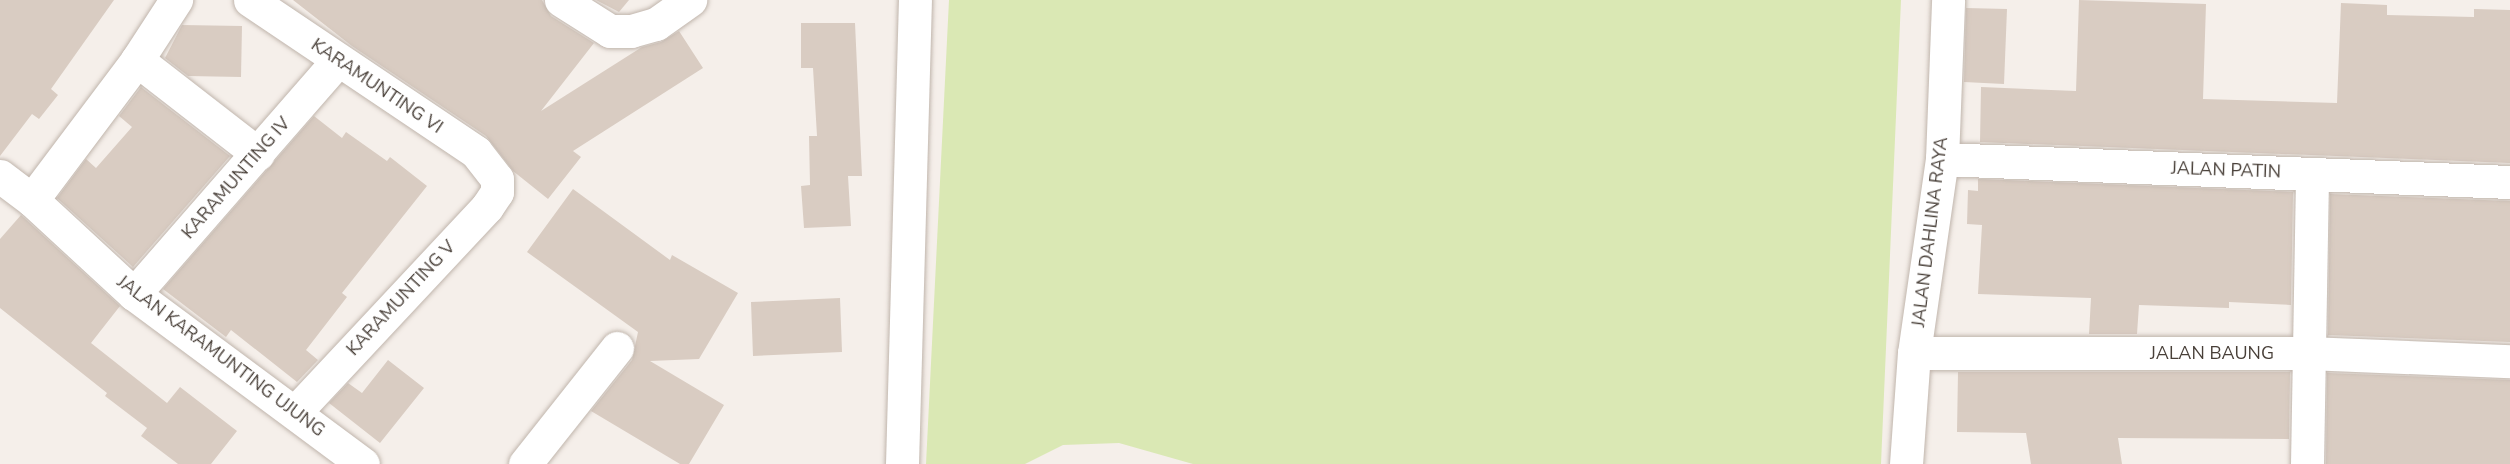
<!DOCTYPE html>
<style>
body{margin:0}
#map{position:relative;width:2510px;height:464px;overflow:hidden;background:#f5efea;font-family:"Nunito Sans",sans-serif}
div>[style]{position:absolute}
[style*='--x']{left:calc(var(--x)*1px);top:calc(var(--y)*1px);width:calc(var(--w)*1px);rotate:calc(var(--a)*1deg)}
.green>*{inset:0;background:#dae8b4}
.building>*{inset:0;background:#d9ccc2}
.roads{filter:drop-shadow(0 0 2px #c0b5ac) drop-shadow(0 0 2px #c0b5ac)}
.minor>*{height:33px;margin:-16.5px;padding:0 16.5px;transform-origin:16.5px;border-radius:16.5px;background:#fff}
span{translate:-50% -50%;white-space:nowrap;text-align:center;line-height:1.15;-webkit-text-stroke:4.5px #fff;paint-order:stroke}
.street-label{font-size:18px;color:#483f38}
</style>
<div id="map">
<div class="green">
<i style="clip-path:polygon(949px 0,1901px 0,1881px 464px,1193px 464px,1119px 443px,1063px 445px,1025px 464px,926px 464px)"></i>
</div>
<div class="building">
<i style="clip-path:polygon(0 0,114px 0,51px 89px,58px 95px,39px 119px,32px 114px,0 156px)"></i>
<i style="clip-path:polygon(293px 0,542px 0,551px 16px,594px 43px,541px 111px,642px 47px,661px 42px,679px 31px,703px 68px,573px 151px,581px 157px,548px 199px,513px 171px,486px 136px,352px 46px)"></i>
<i style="clip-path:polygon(596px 0,629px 0,619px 12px)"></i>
<i style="clip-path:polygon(2079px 0,2206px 4px,2203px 99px,2337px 103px,2341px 3px,2387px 5px,2387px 15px,2474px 17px,2474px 9px,2510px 10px,2510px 163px,1980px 142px,1981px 87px,2076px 91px)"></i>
<i style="clip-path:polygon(1966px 8px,2007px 9px,2004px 84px,1964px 82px)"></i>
<i style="clip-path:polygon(801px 23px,855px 23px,862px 176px,848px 176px,851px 226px,804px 228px,801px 186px,810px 185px,809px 136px,817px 136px,813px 68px,801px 68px)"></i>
<i style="clip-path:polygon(182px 25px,242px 26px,241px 77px,188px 76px,165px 58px)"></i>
<i style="clip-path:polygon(141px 87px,230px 156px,133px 267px,57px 198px,86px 159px,96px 168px,132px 127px,119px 116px)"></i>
<i style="clip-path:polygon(314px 116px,342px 138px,346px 132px,387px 161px,390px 157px,427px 186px,342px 293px,347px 297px,306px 350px,318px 360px,297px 382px,231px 330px,226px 337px,163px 289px)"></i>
<i style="clip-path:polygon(1978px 179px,2293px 192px,2291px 305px,2229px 302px,2229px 308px,2139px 305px,2137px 334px,2089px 334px,2091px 298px,1978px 294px,1982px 225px,1967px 224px,1968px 190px,1978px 191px)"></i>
<i style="clip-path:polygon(573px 189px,670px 260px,672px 255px,738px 293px,699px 359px,650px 361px,724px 405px,689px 464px,680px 464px,591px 411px,632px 360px,638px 332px,527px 252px)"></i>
<i style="clip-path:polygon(2330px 194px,2510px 201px,2510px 342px,2328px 335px)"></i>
<i style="clip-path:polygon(21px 215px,120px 306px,91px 343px,167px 403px,180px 387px,237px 431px,211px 464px,178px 464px,141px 436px,147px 428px,105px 396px,107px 393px,0 308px,0 239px)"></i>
<i style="clip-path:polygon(840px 298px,842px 352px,753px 356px,751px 302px)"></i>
<i style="clip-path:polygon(388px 360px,424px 388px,380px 443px,329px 403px,348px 383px,362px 393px)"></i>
<i style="clip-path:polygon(1958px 372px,2290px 372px,2289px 439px,2118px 438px,2122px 464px,2031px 464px,2026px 433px,1957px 432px)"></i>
<i style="clip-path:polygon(2327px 373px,2510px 380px,2510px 464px,2326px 464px)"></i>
</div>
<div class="roads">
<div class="minor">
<i style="--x:250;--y:0;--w:272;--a:33.9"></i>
<i style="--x:476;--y:152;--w:34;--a:52"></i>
<i style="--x:497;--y:179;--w:13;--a:90"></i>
<i style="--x:497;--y:192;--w:18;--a:124"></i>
<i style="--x:487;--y:207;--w:281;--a:133.1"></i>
<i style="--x:561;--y:0;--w:58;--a:32.3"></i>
<i style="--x:610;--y:31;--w:21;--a:0"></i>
<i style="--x:631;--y:31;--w:26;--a:-16"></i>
<i style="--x:656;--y:24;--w:42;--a:-35.2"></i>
<i style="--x:137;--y:60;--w:153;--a:37.8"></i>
<i style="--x:1942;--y:159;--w:568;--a:2.32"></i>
<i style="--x:0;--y:176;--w:40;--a:37"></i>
<i style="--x:32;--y:200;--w:139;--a:42.7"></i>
<i style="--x:134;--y:294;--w:285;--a:36.6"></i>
<i style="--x:32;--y:200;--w:175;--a:-53.1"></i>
<i style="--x:137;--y:60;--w:72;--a:-57"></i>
<i style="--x:134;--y:294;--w:309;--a:-48.9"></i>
<i style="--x:1914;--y:353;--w:393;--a:0"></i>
<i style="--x:2307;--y:353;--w:203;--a:2.3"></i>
<i style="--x:525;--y:464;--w:148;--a:-51.6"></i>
<i style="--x:902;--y:464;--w:464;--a:-88.4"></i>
<i style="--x:1906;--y:464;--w:111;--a:-85.9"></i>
<i style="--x:1914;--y:353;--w:196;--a:-81.8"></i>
<i style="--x:1942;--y:159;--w:159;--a:-87.8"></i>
<i style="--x:2307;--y:464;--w:290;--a:-89"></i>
</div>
</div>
<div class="street-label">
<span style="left:377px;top:86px;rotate:34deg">KARAMUNTING VI</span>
<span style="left:2226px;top:170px;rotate:2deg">JALAN PATIN</span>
<span style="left:236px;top:178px;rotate:-49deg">KARAMUNTING IV</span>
<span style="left:1930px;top:232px;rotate:-83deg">JALAN DAHLINA RAYA</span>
<span style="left:401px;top:298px;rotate:-47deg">KARAMUNTING V</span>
<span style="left:2212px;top:353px">JALAN BAUNG</span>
<span style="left:221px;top:356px;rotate:37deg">JALAN KARAMUNTING UJUNG</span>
</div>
</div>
